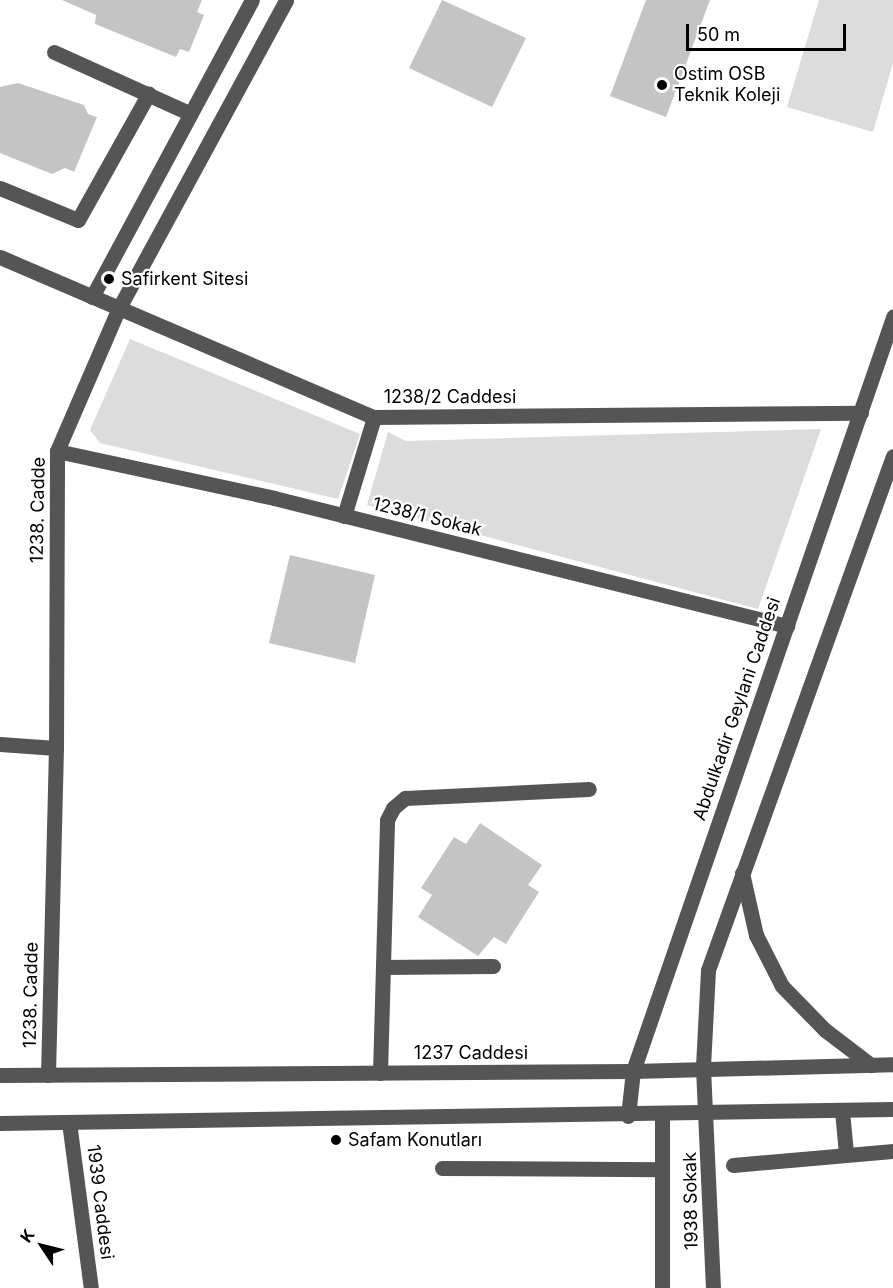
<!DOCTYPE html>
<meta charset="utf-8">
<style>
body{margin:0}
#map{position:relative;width:893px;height:1288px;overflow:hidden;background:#fff;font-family:Inter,sans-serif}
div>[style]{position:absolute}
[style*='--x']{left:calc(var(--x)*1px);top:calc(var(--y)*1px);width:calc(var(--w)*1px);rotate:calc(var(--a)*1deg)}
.green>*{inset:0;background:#dcdcdc}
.building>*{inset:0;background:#c4c4c4}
.minor>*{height:15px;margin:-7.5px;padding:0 7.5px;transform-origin:7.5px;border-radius:7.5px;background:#555}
.dots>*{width:16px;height:16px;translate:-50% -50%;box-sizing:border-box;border:3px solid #fff;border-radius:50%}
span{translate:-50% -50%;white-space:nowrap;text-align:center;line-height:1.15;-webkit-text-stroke:4.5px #fff;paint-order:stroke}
.poi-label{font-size:18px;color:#000}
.left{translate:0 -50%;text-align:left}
.street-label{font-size:18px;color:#000}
.north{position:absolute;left:12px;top:1216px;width:60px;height:60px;-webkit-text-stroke:4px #fff;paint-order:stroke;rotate:305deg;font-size:16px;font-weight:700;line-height:24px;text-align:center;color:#000}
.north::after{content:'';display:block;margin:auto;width:21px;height:27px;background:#000;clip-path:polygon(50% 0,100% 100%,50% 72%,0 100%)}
.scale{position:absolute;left:686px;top:24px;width:160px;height:27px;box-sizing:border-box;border:3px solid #000;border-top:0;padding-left:8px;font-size:18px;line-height:21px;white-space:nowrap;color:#000;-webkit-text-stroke:4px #fff;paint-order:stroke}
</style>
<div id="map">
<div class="green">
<i style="clip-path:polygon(819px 0,893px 0,893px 63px,873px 132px,787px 107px)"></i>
<i style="clip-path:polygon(130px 339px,360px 434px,338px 499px,100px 443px,90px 430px)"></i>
<i style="clip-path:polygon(821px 429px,758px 609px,367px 505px,388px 432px,406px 441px)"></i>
</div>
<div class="building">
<i style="clip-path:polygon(62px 0,202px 0,197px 12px,204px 15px,189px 52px,180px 49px,176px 57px,95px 24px,96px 15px)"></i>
<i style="clip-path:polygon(442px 0,526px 38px,492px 107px,409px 68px)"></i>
<i style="clip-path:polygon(646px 0,710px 0,666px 117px,610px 96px)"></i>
<i style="clip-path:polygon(18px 83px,84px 105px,88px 114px,97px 117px,74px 172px,65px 168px,52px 174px,0 153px,0 87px)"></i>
<i style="clip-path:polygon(290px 555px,375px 575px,355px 663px,269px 643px)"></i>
<i style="clip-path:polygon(480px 823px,542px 865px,528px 885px,539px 892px,506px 944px,494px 937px,478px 956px,418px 917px,432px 895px,421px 888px,454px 837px,466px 844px)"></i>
</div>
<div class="minor">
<i style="--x:54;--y:52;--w:146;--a:24.3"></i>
<i style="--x:0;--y:188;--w:84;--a:22.3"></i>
<i style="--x:78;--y:220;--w:145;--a:-60.8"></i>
<i style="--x:0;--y:257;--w:407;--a:23.2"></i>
<i style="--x:374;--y:417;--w:487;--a:-0.5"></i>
<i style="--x:92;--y:297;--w:337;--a:-61.7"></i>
<i style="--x:57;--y:451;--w:222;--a:12.2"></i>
<i style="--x:274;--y:498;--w:529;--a:14.01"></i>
<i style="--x:344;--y:516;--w:103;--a:-73.1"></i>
<i style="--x:0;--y:744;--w:56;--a:4.1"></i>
<i style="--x:742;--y:873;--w:64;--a:77.3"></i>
<i style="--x:756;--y:935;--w:57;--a:63"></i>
<i style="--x:782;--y:986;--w:62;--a:45.7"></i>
<i style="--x:825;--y:1030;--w:58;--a:37.3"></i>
<i style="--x:383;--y:967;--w:110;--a:-0.5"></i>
<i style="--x:380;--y:1073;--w:253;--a:-88.4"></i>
<i style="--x:387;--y:820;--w:13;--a:-63"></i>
<i style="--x:393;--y:808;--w:16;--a:-40"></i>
<i style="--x:405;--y:798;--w:184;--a:-2.8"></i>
<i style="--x:0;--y:1075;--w:633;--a:-0.36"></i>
<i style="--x:633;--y:1071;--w:260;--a:-1.5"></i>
<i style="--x:48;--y:1075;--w:327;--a:-88.6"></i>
<i style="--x:56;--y:748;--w:297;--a:-89.8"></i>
<i style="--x:57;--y:451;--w:156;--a:-66.6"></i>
<i style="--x:119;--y:308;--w:350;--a:-61.5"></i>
<i style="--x:842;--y:1111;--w:42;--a:84.6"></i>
<i style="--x:628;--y:1116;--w:45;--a:-83.7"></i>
<i style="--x:633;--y:1071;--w:798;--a:-70.97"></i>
<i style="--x:662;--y:1116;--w:172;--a:90"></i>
<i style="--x:69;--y:1122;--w:167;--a:82.5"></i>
<i style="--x:0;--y:1123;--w:893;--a:-0.9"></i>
<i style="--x:733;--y:1165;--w:161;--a:-5"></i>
<i style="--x:442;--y:1168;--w:220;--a:0.3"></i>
<i style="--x:713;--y:1288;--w:222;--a:-92.6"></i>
<i style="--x:703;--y:1066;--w:96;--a:-87"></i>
<i style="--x:708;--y:970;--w:546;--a:-70.21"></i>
</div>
<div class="dots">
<i style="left:662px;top:85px;background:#000"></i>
<i style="left:109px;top:279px;background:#000"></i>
<i style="left:336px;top:1140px;background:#000"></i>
</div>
<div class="poi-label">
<span class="left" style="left:674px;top:85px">Ostim OSB<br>Teknik Koleji</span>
<span class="left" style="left:121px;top:279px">Safirkent Sitesi</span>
<span class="left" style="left:348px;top:1140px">Safam Konutları</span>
</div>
<div class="street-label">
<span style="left:450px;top:397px">1238/2 Caddesi</span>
<span style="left:38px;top:510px;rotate:-89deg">1238. Cadde</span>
<span style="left:427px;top:517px;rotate:14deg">1238/1 Sokak</span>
<span style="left:737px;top:709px;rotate:-71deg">Abdulkadir Geylani Caddesi</span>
<span style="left:31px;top:995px;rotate:-89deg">1238. Cadde</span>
<span style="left:471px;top:1053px">1237 Caddesi</span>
<span style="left:691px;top:1201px;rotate:-91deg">1938 Sokak</span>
<span style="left:100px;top:1202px;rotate:83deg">1939 Caddesi</span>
</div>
<div class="north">K</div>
<div class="scale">50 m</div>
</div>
